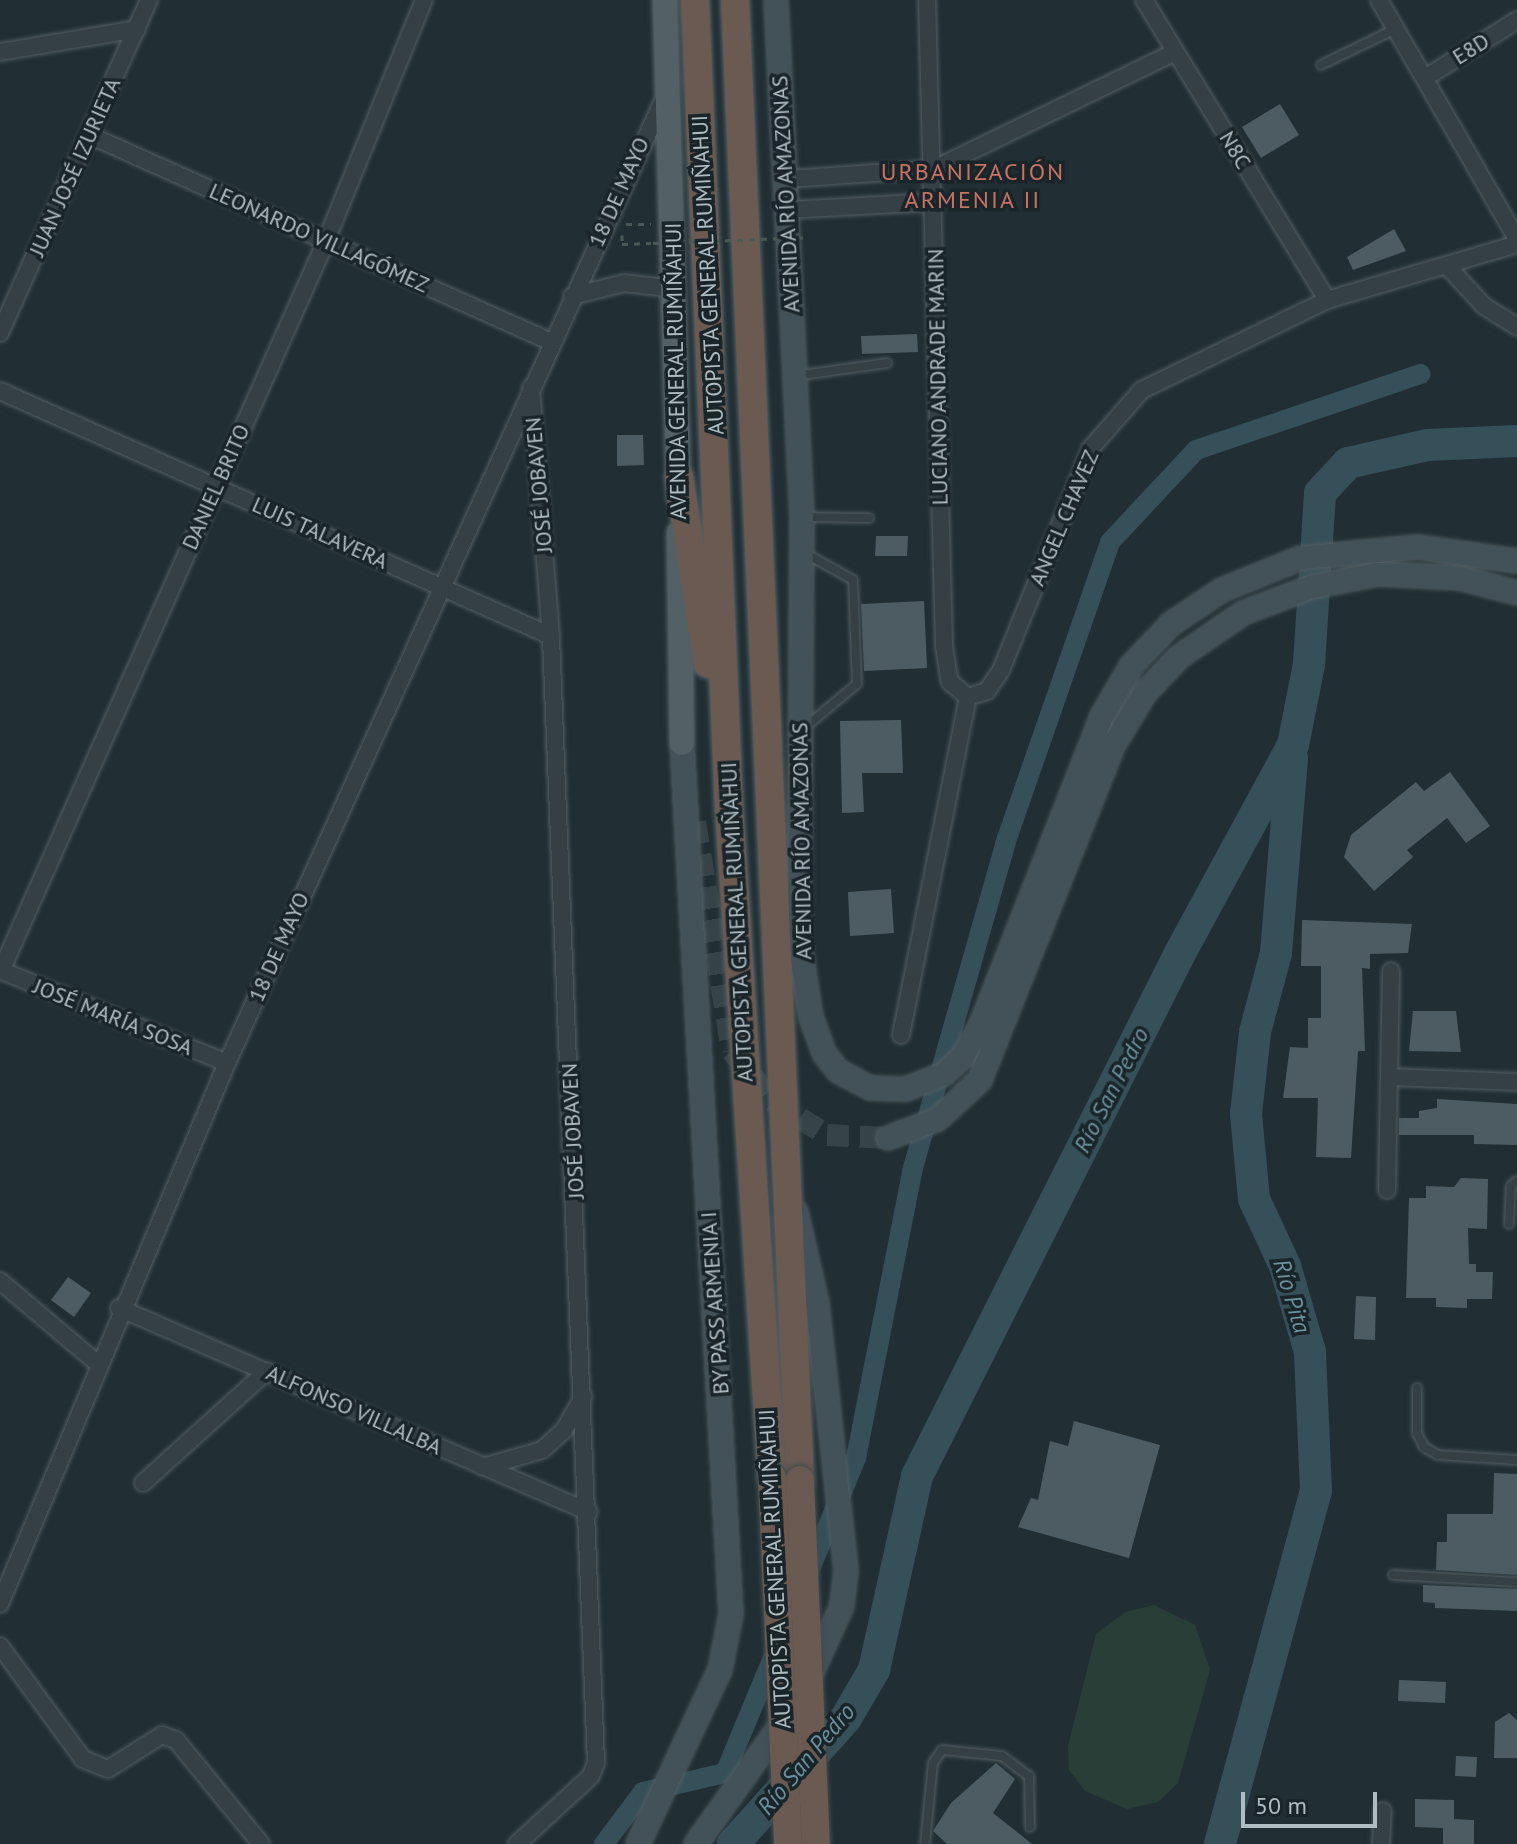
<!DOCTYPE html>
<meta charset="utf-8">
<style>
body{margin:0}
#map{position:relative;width:1517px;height:1844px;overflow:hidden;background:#212f34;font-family:"PT Sans",sans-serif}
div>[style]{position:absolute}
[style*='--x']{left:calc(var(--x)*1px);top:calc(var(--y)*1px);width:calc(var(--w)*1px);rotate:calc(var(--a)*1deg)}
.green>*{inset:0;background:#2a3e38}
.canal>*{height:20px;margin:-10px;padding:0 10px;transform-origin:10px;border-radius:10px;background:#36505a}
.river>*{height:32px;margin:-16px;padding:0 16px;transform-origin:16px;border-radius:16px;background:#36505a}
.building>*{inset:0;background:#4d5c63}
.secondary-tunnel>*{height:22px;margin-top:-11px;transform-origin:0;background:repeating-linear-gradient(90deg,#364449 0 22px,transparent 0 33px)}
.path>*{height:3px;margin-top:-1.5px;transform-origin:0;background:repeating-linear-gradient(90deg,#485956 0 6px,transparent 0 12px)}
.roads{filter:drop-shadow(0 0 2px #525e63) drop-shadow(0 0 2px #525e63)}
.lane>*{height:8px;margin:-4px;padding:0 4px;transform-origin:4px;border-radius:4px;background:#354045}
.street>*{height:16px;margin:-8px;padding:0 8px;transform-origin:8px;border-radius:8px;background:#354045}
.secondary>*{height:22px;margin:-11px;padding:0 11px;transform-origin:11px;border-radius:11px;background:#435158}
.primary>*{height:24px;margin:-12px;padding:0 12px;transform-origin:12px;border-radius:12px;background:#536065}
.highway>*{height:28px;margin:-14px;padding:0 14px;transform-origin:14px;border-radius:14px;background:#6a5a52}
.path-bridge>*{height:3px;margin-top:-1.5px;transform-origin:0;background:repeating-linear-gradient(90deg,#485956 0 6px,transparent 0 12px)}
.bridges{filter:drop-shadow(0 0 2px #3f4b50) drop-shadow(0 0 2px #3f4b50)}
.highway-bridge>*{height:28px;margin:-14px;padding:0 14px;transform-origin:14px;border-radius:14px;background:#6a5a52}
span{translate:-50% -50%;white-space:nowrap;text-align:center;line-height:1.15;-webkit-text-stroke:7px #1a252a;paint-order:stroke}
.street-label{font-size:22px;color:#afbcc2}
.neighbourhood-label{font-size:24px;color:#c87264;letter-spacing:2px}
.water-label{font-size:24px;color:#6b909e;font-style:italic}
.scale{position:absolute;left:1241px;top:1792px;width:136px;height:36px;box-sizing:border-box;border:4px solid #afbcc2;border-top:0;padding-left:10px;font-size:24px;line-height:28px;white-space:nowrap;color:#afbcc2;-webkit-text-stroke:6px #1a252a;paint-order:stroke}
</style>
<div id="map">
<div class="green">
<i style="clip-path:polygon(1154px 1605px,1195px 1625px,1210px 1670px,1178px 1783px,1158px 1802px,1127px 1809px,1085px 1791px,1069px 1770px,1068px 1746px,1096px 1634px,1125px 1612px)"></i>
</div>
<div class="canal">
<i style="--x:808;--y:1574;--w:126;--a:-67.5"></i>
<i style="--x:856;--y:1458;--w:296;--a:-78.9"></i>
<i style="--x:913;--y:1168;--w:337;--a:-74.1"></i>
<i style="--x:1005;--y:844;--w:320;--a:-70.8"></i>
<i style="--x:1110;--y:542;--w:126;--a:-46.9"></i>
<i style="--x:1196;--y:450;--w:237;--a:-18.7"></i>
<i style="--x:604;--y:1844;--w:65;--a:-53.1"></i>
<i style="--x:643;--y:1792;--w:84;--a:-13"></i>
<i style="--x:725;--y:1773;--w:135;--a:-67.4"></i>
</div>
<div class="river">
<i style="--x:733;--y:1844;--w:169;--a:-48.1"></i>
<i style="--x:846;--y:1718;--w:56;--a:-59.7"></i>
<i style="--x:874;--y:1670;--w:199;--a:-77.5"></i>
<i style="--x:917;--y:1476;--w:583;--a:-63.3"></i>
<i style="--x:1179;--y:955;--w:239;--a:-61.5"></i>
<i style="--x:1293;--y:745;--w:83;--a:-78.8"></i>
<i style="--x:1309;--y:664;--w:171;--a:-86.3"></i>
<i style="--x:1320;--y:493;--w:41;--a:-47"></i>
<i style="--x:1348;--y:463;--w:81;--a:-12.8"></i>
<i style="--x:1427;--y:445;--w:90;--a:-2.5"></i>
<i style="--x:1220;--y:1844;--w:366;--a:-74.8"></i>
<i style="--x:1316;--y:1491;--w:139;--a:-92.5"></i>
<i style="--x:1310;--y:1352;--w:90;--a:-106.2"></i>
<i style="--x:1285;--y:1266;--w:74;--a:-114.8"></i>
<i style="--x:1254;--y:1199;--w:85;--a:-95.4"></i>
<i style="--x:1246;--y:1114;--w:82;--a:-83.7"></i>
<i style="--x:1255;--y:1032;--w:82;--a:-75.1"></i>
<i style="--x:1276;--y:953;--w:195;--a:-85.3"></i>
</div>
<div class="building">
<i style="clip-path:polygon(1280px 104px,1299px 135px,1261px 158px,1242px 127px)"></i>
<i style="clip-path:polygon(1394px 229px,1406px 251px,1353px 270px,1347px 257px)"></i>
<i style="clip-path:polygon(917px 334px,918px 352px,862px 354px,861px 336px)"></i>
<i style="clip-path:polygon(617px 435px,643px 435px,644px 465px,617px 466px)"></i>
<i style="clip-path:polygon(876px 536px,908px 536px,907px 556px,875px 556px)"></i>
<i style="clip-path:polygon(924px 601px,927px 668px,864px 671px,861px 604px)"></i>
<i style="clip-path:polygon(901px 720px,903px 773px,862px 773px,864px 812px,842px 813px,840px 721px)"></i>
<i style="clip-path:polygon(1450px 772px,1490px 826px,1466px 843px,1447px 818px,1407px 850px,1413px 857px,1374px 891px,1344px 857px,1351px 835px,1416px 782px,1424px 791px)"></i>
<i style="clip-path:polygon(891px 889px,894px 933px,850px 936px,848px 892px)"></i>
<i style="clip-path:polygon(1302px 920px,1412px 924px,1408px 953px,1370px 954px,1370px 969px,1362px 968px,1365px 1051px,1358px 1051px,1351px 1158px,1316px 1157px,1318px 1098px,1283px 1098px,1290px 1047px,1308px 1048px,1308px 1018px,1321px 1018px,1321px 966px,1301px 966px)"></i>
<i style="clip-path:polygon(1413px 1011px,1456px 1011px,1461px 1052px,1409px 1051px)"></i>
<i style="clip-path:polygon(1437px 1099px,1517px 1104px,1517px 1145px,1474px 1144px,1474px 1135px,1399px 1135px,1399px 1118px,1419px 1118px,1419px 1111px,1437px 1108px)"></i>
<i style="clip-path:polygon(1461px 1178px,1488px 1179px,1487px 1229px,1468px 1228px,1469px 1264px,1476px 1264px,1476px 1272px,1493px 1272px,1492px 1299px,1467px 1299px,1467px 1308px,1436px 1307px,1436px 1298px,1406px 1298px,1409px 1198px,1426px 1198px,1426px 1186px,1454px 1187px)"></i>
<i style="clip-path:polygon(68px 1277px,91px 1293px,74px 1317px,51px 1300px)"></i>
<i style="clip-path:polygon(1356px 1296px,1376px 1297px,1375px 1340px,1354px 1339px)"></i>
<i style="clip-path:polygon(1074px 1421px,1160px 1445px,1129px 1558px,1018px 1527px,1031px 1498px,1038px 1500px,1050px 1441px,1068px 1446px)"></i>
<i style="clip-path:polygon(1494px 1473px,1517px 1474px,1517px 1575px,1436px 1570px,1437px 1542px,1447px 1542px,1447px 1514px,1493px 1514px)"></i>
<i style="clip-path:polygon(1423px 1585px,1517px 1589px,1517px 1611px,1435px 1608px,1435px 1603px,1423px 1602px)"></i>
<i style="clip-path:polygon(1399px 1680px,1446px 1682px,1445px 1703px,1398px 1701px)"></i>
<i style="clip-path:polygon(1509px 1713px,1517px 1720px,1517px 1758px,1494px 1758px,1495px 1722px)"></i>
<i style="clip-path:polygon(1456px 1756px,1477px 1757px,1476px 1777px,1455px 1776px)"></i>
<i style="clip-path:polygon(996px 1763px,1015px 1779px,993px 1813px,1032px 1844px,947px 1844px,933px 1831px,951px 1803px)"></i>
<i style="clip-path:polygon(1415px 1799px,1454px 1800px,1454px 1819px,1474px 1820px,1474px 1844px,1443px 1844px,1443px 1828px,1415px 1827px)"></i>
</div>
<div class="secondary-tunnel">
<i style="--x:695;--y:822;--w:232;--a:80.8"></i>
<i style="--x:732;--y:1051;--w:64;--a:51.3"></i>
<i style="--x:772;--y:1101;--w:65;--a:31.7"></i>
<i style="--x:827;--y:1135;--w:61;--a:2.8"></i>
</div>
<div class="path">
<i style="--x:626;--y:224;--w:25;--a:0"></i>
<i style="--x:622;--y:235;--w:9;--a:90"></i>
<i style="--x:622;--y:244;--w:29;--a:-2"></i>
</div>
<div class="roads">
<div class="lane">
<i style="--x:1321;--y:65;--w:82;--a:-25.9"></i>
<i style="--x:795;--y:376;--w:93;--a:-8"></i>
<i style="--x:803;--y:517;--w:66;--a:0.9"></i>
<i style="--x:803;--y:552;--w:57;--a:29.2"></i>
<i style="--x:853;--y:580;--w:104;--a:87.8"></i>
<i style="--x:857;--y:684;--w:69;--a:140.3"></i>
<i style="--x:1509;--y:1224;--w:38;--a:-87"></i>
<i style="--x:1511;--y:1186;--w:8;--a:-40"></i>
<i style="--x:1417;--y:1388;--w:45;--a:90"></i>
<i style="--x:1417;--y:1433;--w:16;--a:63"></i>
<i style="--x:1424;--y:1447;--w:16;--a:30"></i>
<i style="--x:1438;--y:1455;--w:79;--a:3.6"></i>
<i style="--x:1393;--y:1575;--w:124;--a:3.2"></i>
<i style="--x:925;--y:1844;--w:81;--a:-84.4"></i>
<i style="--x:933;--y:1763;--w:16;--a:-55"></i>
<i style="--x:942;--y:1750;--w:60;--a:5.7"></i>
<i style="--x:1002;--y:1756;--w:34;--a:37"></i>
<i style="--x:1029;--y:1776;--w:51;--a:88.9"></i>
</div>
<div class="street">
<i style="--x:927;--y:0;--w:646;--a:88.49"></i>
<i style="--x:944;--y:646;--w:36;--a:81"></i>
<i style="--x:950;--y:682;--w:23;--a:40"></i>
<i style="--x:1144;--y:0;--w:351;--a:58.6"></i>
<i style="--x:1379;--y:0;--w:276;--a:60"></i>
<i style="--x:0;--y:52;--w:139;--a:-9.5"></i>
<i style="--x:1425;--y:78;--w:109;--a:-32.2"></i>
<i style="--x:89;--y:135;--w:504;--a:24.12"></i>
<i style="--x:788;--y:179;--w:146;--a:-3.9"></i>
<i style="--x:934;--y:169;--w:268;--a:-25.9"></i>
<i style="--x:788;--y:210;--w:146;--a:-3.1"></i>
<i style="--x:1450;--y:269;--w:50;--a:47.4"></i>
<i style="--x:1484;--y:306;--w:39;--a:32"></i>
<i style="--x:572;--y:296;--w:54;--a:-14"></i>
<i style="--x:624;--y:283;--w:52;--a:6.6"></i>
<i style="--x:0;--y:333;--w:365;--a:-65.9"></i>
<i style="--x:0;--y:391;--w:603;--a:23.97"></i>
<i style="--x:968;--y:697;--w:20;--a:-18"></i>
<i style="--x:987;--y:691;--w:25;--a:-56"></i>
<i style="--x:1001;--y:670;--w:240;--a:-67.9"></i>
<i style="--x:1091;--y:448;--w:77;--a:-48.7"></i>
<i style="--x:1142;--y:390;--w:206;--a:-25.9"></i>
<i style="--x:1327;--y:300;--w:198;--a:-16.4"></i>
<i style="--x:0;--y:970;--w:245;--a:22.3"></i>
<i style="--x:1;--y:971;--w:799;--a:-66"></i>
<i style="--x:326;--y:241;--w:260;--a:-67.9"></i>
<i style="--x:901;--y:1035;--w:345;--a:-78.8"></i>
<i style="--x:1389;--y:1077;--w:106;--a:-88.9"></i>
<i style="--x:1387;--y:1190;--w:113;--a:-89"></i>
<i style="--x:1389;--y:1077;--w:128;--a:2.2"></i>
<i style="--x:0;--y:1281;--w:126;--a:40.2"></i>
<i style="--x:119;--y:1308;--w:512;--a:23.46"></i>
<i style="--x:483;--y:1467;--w:61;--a:-16.1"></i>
<i style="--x:542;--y:1450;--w:30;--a:-42"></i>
<i style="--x:564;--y:1430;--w:39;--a:-60"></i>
<i style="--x:143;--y:1483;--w:167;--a:-42.1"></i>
<i style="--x:0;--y:1604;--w:587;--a:-67.24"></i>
<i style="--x:227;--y:1063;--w:1064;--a:-65.63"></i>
<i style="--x:0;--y:1646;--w:140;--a:53.7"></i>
<i style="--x:83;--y:1759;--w:27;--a:22"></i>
<i style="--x:108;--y:1769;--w:64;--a:-32.2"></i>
<i style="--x:162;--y:1735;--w:15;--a:20"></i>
<i style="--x:176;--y:1740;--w:134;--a:50.7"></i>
<i style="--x:517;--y:1844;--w:100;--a:-42.6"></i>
<i style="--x:591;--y:1776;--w:14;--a:-69"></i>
<i style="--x:596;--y:1763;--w:1128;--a:-92.29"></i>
<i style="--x:551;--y:636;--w:249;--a:-94.6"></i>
<i style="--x:1381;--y:1844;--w:33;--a:-87"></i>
</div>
<div class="secondary">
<i style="--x:776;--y:0;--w:518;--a:87.12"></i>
<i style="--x:802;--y:517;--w:422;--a:90.4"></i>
<i style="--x:799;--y:939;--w:79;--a:81.3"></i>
<i style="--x:811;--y:1017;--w:38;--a:70"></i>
<i style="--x:824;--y:1053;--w:23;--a:52"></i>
<i style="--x:838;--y:1071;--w:36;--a:28"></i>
<i style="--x:870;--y:1088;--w:36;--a:2"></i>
<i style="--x:906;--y:1089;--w:41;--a:-21.5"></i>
<i style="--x:944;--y:1074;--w:26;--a:-43"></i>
<i style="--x:963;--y:1056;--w:36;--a:-60"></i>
<i style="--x:981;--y:1025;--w:332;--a:-68.6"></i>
<i style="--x:1102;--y:716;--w:59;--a:-59.5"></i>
<i style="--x:1132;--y:665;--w:57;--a:-46.4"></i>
<i style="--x:1171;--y:624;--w:61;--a:-33.7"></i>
<i style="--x:1222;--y:590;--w:85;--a:-22.1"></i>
<i style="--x:1301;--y:558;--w:117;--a:-5.4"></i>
<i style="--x:1417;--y:547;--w:101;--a:8"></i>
<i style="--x:888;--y:1138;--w:53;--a:-20.8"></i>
<i style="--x:938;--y:1119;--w:57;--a:-42.9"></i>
<i style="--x:980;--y:1080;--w:362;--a:-68.3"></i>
<i style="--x:1114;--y:744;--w:60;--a:-58.7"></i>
<i style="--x:1145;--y:693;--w:50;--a:-46.6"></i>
<i style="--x:1179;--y:657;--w:78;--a:-34.5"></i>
<i style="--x:1243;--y:613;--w:73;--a:-20.9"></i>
<i style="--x:1311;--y:587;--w:67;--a:-11.1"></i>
<i style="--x:1377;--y:574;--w:83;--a:2.8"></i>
<i style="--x:1460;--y:578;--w:59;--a:14.7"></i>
<i style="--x:796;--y:1212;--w:94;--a:77.1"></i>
<i style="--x:817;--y:1304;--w:269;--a:83.8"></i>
<i style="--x:846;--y:1571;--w:35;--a:97"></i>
<i style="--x:842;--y:1606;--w:79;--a:114.6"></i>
<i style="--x:638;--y:1844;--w:192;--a:-64.8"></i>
<i style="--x:720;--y:1670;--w:57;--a:-78.9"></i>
<i style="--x:731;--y:1614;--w:872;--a:-93.22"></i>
<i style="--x:696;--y:1844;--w:155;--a:-54.5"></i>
</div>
<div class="primary">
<i style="--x:665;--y:0;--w:497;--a:88.4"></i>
<i style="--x:679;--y:533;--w:210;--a:89.2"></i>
</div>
<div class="highway">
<i style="--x:695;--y:0;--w:808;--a:87.59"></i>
<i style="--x:729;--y:807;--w:671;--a:86.33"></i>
<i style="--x:735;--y:0;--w:1481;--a:87.49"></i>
<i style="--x:679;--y:477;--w:189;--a:81.2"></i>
</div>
</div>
<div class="path-bridge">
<i style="--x:653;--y:243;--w:153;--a:-2.2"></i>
</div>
<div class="bridges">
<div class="highway-bridge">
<i style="--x:772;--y:1477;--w:367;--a:87.5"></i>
<i style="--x:800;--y:1480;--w:364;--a:87.5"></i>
</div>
</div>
<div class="street-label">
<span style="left:1471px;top:49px;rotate:-32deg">E8D</span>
<span style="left:1235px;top:150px;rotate:59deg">N8C</span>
<span style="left:75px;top:167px;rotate:-66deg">JUAN JOSÉ IZURIETA</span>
<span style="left:619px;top:192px;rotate:-66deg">18 DE MAYO</span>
<span style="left:786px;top:194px;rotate:-93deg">AVENIDA RÍO AMAZONAS</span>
<span style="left:319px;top:238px;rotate:24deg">LEONARDO VILLAGÓMEZ</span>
<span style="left:708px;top:275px;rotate:-93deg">AUTOPISTA GENERAL RUMIÑAHUI</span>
<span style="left:676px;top:371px;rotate:-91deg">AVENIDA GENERAL RUMIÑAHUI</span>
<span style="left:938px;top:377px;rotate:-91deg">LUCIANO ANDRADE MARIN</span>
<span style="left:539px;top:485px;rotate:-95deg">JOSÉ JOBAVEN</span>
<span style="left:216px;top:487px;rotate:-66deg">DANIEL BRITO</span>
<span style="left:1064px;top:518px;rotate:-67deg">ANGEL CHAVEZ</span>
<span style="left:320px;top:533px;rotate:24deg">LUIS TALAVERA</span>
<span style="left:802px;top:841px;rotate:-91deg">AVENIDA RÍO AMAZONAS</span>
<span style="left:737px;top:922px;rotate:-93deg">AUTOPISTA GENERAL RUMIÑAHUI</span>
<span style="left:279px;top:947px;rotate:-66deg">18 DE MAYO</span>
<span style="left:113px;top:1017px;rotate:22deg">JOSÉ MARÍA SOSA</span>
<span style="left:573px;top:1131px;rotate:-93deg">JOSÉ JOBAVEN</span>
<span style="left:715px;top:1303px;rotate:-94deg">BY PASS ARMENIA I</span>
<span style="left:354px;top:1410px;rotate:24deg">ALFONSO VILLALBA</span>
<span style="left:775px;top:1569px;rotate:-93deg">AUTOPISTA GENERAL RUMIÑAHUI</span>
</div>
<div class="neighbourhood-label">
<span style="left:973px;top:186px">URBANIZACIÓN<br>ARMENIA II</span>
</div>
<div class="water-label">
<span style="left:1111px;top:1090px;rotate:-63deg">Río San Pedro</span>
<span style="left:1292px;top:1296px;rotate:73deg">Río Pita</span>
<span style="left:806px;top:1759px;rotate:-50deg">Río San Pedro</span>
</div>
<div class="scale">50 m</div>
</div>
